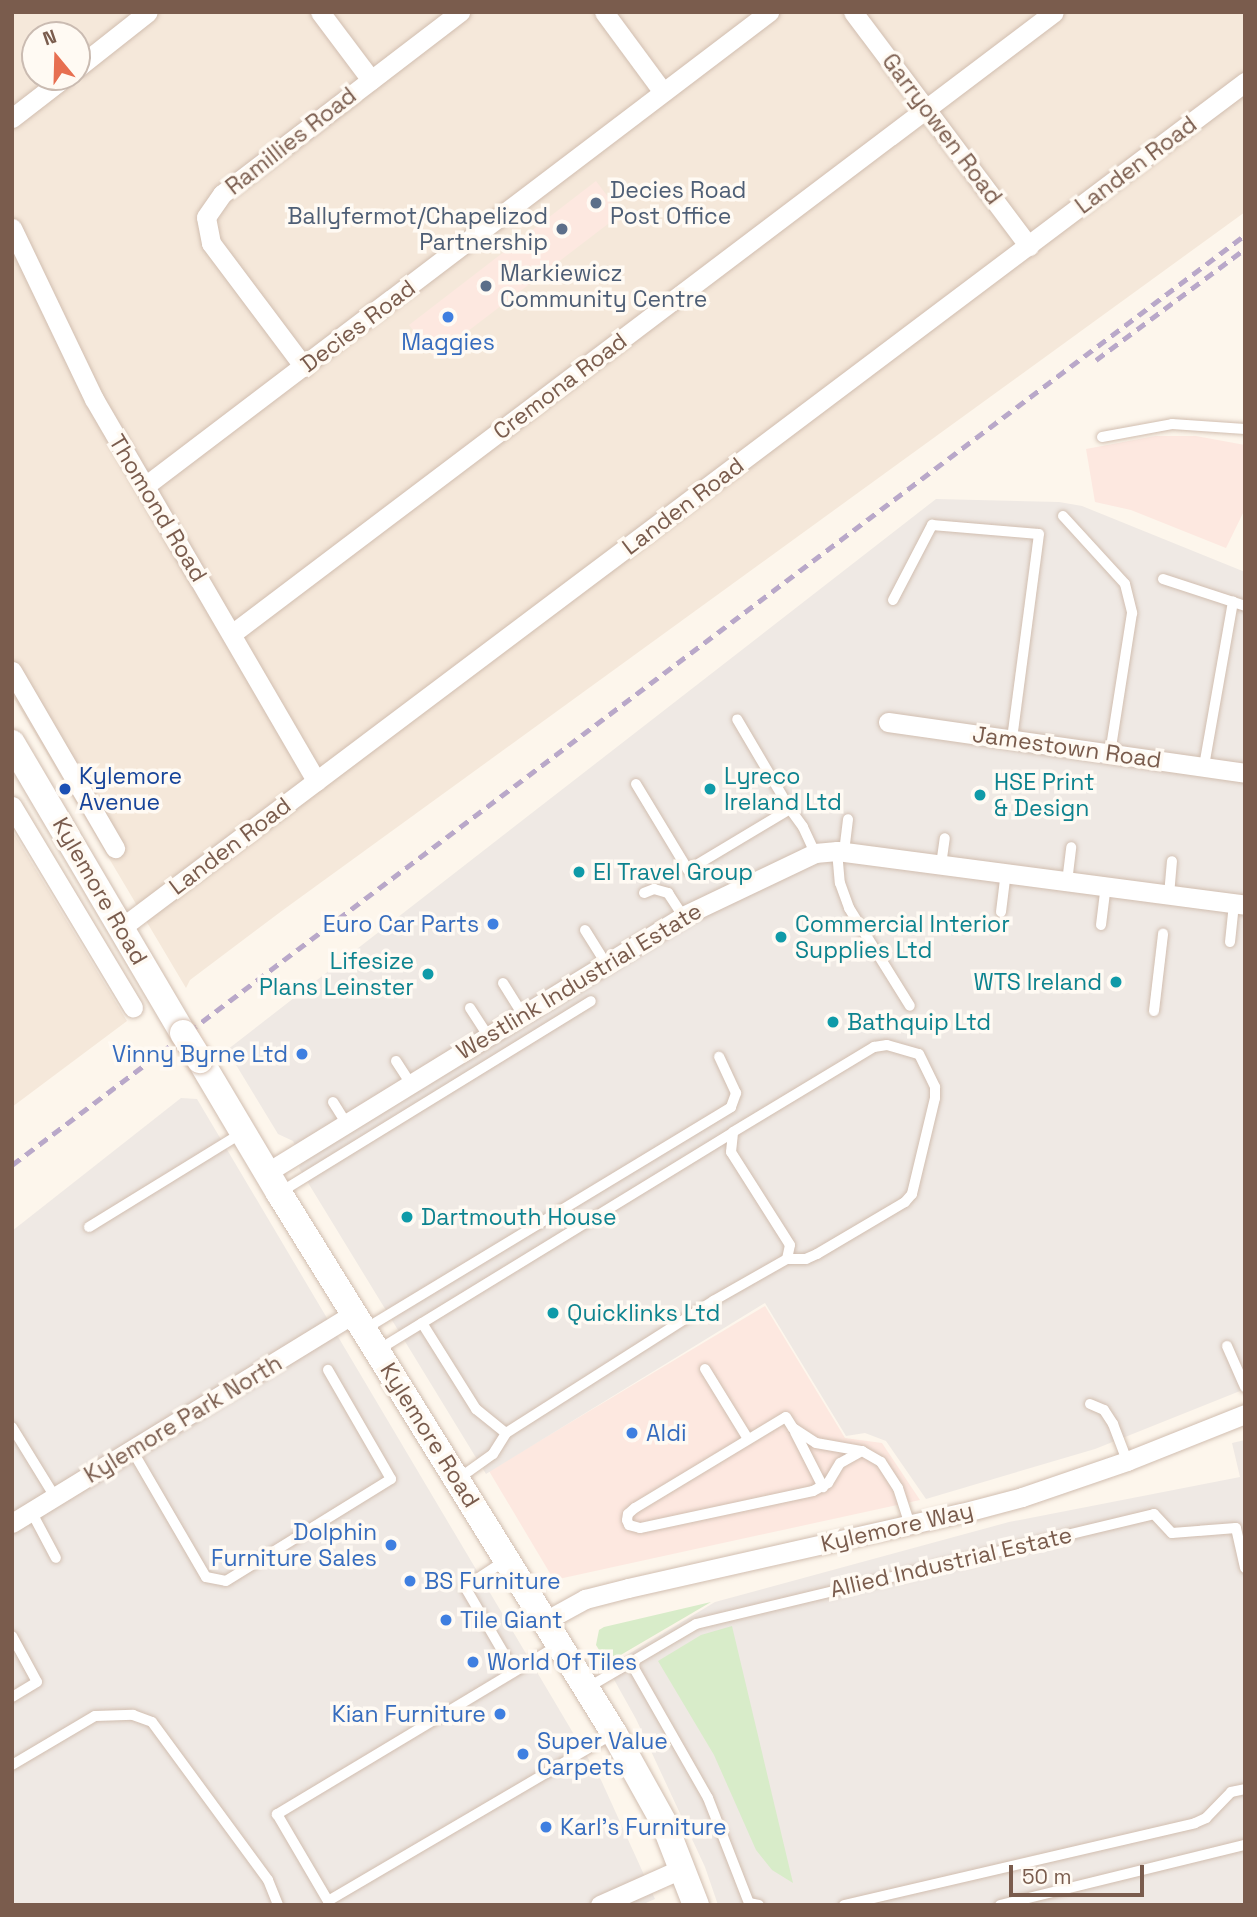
<!DOCTYPE html>
<style>
body{margin:0}
#map{position:relative;width:1257px;height:1917px;overflow:hidden;background:#fdf6ec;font-family:"Space Grotesk",sans-serif}
div>[style]{position:absolute}
[style*='--x']{left:calc(var(--x)*1px);top:calc(var(--y)*1px);width:calc(var(--w)*1px);rotate:calc(var(--a)*1deg)}
.residential>*{inset:0;background:#f5e8da}
.commercial>*{inset:0;background:#fde8e0}
.industrial>*{inset:0;background:#efe9e4}
.green>*{inset:0;background:#d8ecc9}
.roads{filter:drop-shadow(0 0 2px #d1beb0) drop-shadow(0 0 2px #d1beb0)}
.lane>*{height:10px;margin:-5px;padding:0 5px;transform-origin:5px;border-radius:5px;background:#fff}
.street>*{height:19px;margin:-9.5px;padding:0 9.5px;transform-origin:9.5px;border-radius:9.5px;background:#fff}
.secondary>*{height:26px;margin:-13px;padding:0 13px;transform-origin:13px;border-radius:13px;background:#fff}
.rail>*{height:5px;margin-top:-2.5px;transform-origin:0;background:repeating-linear-gradient(90deg,#b9a8c9 0 10px,transparent 0 17px)}
.bridges{filter:drop-shadow(0 0 2px #d6c0b0) drop-shadow(0 0 2px #d6c0b0)}
.secondary-bridge>*{height:26px;margin:-13px;padding:0 13px;transform-origin:13px;border-radius:13px;background:#fff}
.dots>*{width:19px;height:19px;translate:-50% -50%;box-sizing:border-box;border:4px solid #fffaf3;border-radius:50%}
span{translate:-50% -50%;white-space:nowrap;text-align:center;line-height:1.15;-webkit-text-stroke:7px #fffaf3;paint-order:stroke}
.street-label{font-size:23px;color:#7a5c4d}
.service-label{font-size:23px;color:#4e5e75}
.left{translate:0 -50%;text-align:left}
.right{translate:-100% -50%;text-align:right}
.shop-label{font-size:23px;color:#366cbe}
.transit-label{font-size:23px;color:#164399}
.culture-label{font-size:23px;color:#0d838f}
.frame{position:absolute;inset:0;border:14px solid #7a5c4d;pointer-events:none}
.north{position:absolute;left:21px;top:21px;width:70px;height:70px;box-sizing:border-box;background:#fffaf3;border:2px solid #cabbb1;border-radius:50%;rotate:341deg;font-size:19px;font-weight:700;line-height:28px;text-align:center;color:#7a5c4d}
.north::after{content:'';display:block;margin:auto;width:24px;height:32px;background:#e76f51;clip-path:polygon(50% 0,100% 100%,50% 72%,0 100%)}
.scale{position:absolute;left:1009px;top:1865px;width:135px;height:32px;box-sizing:border-box;border:4px solid #7a5c4d;border-top:0;padding-left:9px;font-size:21px;line-height:24px;white-space:nowrap;color:#7a5c4d;-webkit-text-stroke:5px #fffaf3;paint-order:stroke}
</style>
<div id="map">
<div class="residential">
<i style="clip-path:polygon(evenodd,12px 12px,1245px 12px,1245px 212px,283px 910px,190px 980px,186px 988px,12px 695px,12px 12px,35px 35px,77px 35px,77px 77px,35px 77px,35px 35px)"></i>
<i style="clip-path:polygon(12px 830px,127px 1021px,12px 1107px)"></i>
</div>
<div class="commercial">
<i style="clip-path:polygon(596px 181px,621px 214px,434px 357px,409px 325px)"></i>
<i style="clip-path:polygon(1155px 436px,1196px 436px,1245px 445px,1245px 509px,1226px 548px,1131px 510px,1095px 502px,1086px 449px)"></i>
<i style="clip-path:polygon(765px 1306px,845px 1438px,882px 1443px,920px 1500px,554px 1580px,489px 1471px)"></i>
</div>
<div class="industrial">
<i style="clip-path:polygon(936px 499px,1059px 502px,1082px 506px,1245px 572px,1245px 1389px,1095px 1449px,926px 1499px,886px 1441px,865px 1433px,846px 1436px,765px 1303px,486px 1474px,299px 1168px,303px 1159px,293px 1141px,278px 1134px,227px 1050px)"></i>
<i style="clip-path:polygon(181px 1098px,197px 1099px,601px 1780px,655px 1899px,641px 1905px,12px 1905px,12px 1231px)"></i>
<i style="clip-path:polygon(1245px 1440px,1245px 1905px,718px 1905px,705px 1867px,636px 1719px,607px 1667px,715px 1602px,1009px 1522px,1240px 1477px,1232px 1443px)"></i>
</div>
<div class="green">
<i style="clip-path:polygon(711px 1602px,607px 1663px,596px 1645px,599px 1630px,604px 1627px)"></i>
<i style="clip-path:polygon(732px 1626px,793px 1883px,772px 1870px,756px 1850px,714px 1755px,658px 1661px,701px 1635px)"></i>
</div>
<div class="roads">
<div class="lane">
<i style="--x:1102;--y:437;--w:71;--a:-10.5"></i>
<i style="--x:1172;--y:424;--w:73;--a:3.9"></i>
<i style="--x:1063;--y:516;--w:92;--a:47.6"></i>
<i style="--x:1125;--y:584;--w:30;--a:76"></i>
<i style="--x:1132;--y:613;--w:142;--a:98.9"></i>
<i style="--x:1163;--y:579;--w:86;--a:18.2"></i>
<i style="--x:893;--y:600;--w:85;--a:-62.5"></i>
<i style="--x:932;--y:525;--w:107;--a:4.8"></i>
<i style="--x:1039;--y:534;--w:208;--a:97.5"></i>
<i style="--x:1204;--y:766;--w:167;--a:-80"></i>
<i style="--x:636;--y:784;--w:100;--a:58.8"></i>
<i style="--x:688;--y:870;--w:119;--a:-30.9"></i>
<i style="--x:790;--y:809;--w:104;--a:-120.5"></i>
<i style="--x:790;--y:809;--w:22;--a:54"></i>
<i style="--x:803;--y:827;--w:29;--a:65"></i>
<i style="--x:837;--y:851;--w:32;--a:85"></i>
<i style="--x:840;--y:883;--w:27;--a:70"></i>
<i style="--x:849;--y:908;--w:115;--a:58.1"></i>
<i style="--x:844;--y:852;--w:33;--a:-83"></i>
<i style="--x:941;--y:865;--w:27;--a:-82"></i>
<i style="--x:1067;--y:882;--w:35;--a:-83"></i>
<i style="--x:644;--y:893;--w:11;--a:-22"></i>
<i style="--x:654;--y:889;--w:15;--a:16"></i>
<i style="--x:668;--y:893;--w:27;--a:57"></i>
<i style="--x:1169;--y:895;--w:34;--a:-85"></i>
<i style="--x:1001;--y:912;--w:38;--a:-83"></i>
<i style="--x:1101;--y:925;--w:38;--a:-83"></i>
<i style="--x:585;--y:930;--w:40;--a:58"></i>
<i style="--x:1230;--y:942;--w:39;--a:-84"></i>
<i style="--x:503;--y:983;--w:38;--a:58"></i>
<i style="--x:470;--y:1008;--w:33;--a:57"></i>
<i style="--x:1154;--y:1011;--w:78;--a:-83.3"></i>
<i style="--x:396;--y:1061;--w:27;--a:57"></i>
<i style="--x:333;--y:1102;--w:25;--a:58"></i>
<i style="--x:279;--y:1193;--w:366;--a:-31.6"></i>
<i style="--x:89;--y:1227;--w:180;--a:-31.6"></i>
<i style="--x:422;--y:1323;--w:102;--a:57.9"></i>
<i style="--x:476;--y:1409;--w:38;--a:39"></i>
<i style="--x:365;--y:1329;--w:428;--a:-31.2"></i>
<i style="--x:731;--y:1107;--w:15;--a:-70"></i>
<i style="--x:736;--y:1093;--w:40;--a:-115"></i>
<i style="--x:1227;--y:1346;--w:45;--a:66.3"></i>
<i style="--x:378;--y:1350;--w:415;--a:-31.5"></i>
<i style="--x:705;--y:1369;--w:82;--a:58.4"></i>
<i style="--x:1090;--y:1404;--w:15;--a:23"></i>
<i style="--x:1104;--y:1410;--w:17;--a:57"></i>
<i style="--x:1113;--y:1424;--w:40;--a:69"></i>
<i style="--x:12;--y:1427;--w:82;--a:58.4"></i>
<i style="--x:795;--y:1432;--w:62;--a:63"></i>
<i style="--x:132;--y:1450;--w:147;--a:59.8"></i>
<i style="--x:206;--y:1577;--w:20;--a:11"></i>
<i style="--x:226;--y:1581;--w:194;--a:-31.7"></i>
<i style="--x:391;--y:1479;--w:126;--a:-120"></i>
<i style="--x:862;--y:1451;--w:25;--a:151"></i>
<i style="--x:840;--y:1463;--w:23;--a:121"></i>
<i style="--x:828;--y:1483;--w:17;--a:152"></i>
<i style="--x:813;--y:1491;--w:177;--a:167.9"></i>
<i style="--x:640;--y:1528;--w:11;--a:-165"></i>
<i style="--x:629;--y:1525;--w:5;--a:-112"></i>
<i style="--x:627;--y:1520;--w:6;--a:-81"></i>
<i style="--x:628;--y:1514;--w:9;--a:-41"></i>
<i style="--x:635;--y:1508;--w:176;--a:-31.1"></i>
<i style="--x:786;--y:1417;--w:13;--a:58"></i>
<i style="--x:793;--y:1428;--w:27;--a:33"></i>
<i style="--x:816;--y:1443;--w:47;--a:9.9"></i>
<i style="--x:862;--y:1451;--w:22;--a:30"></i>
<i style="--x:881;--y:1462;--w:31;--a:57"></i>
<i style="--x:898;--y:1488;--w:39;--a:72"></i>
<i style="--x:458;--y:1479;--w:43;--a:-35.5"></i>
<i style="--x:493;--y:1454;--w:25;--a:-58"></i>
<i style="--x:506;--y:1433;--w:246;--a:-32.5"></i>
<i style="--x:713;--y:1301;--w:85;--a:-29.6"></i>
<i style="--x:787;--y:1259;--w:14;--a:-78"></i>
<i style="--x:790;--y:1245;--w:110;--a:-122.4"></i>
<i style="--x:731;--y:1152;--w:20;--a:-84"></i>
<i style="--x:733;--y:1132;--w:165;--a:-31.1"></i>
<i style="--x:874;--y:1047;--w:13;--a:-9"></i>
<i style="--x:887;--y:1045;--w:33;--a:16"></i>
<i style="--x:919;--y:1054;--w:37;--a:64"></i>
<i style="--x:935;--y:1087;--w:11;--a:90"></i>
<i style="--x:935;--y:1098;--w:99;--a:103.5"></i>
<i style="--x:912;--y:1194;--w:11;--a:131"></i>
<i style="--x:905;--y:1202;--w:102;--a:149.4"></i>
<i style="--x:817;--y:1254;--w:12;--a:156"></i>
<i style="--x:806;--y:1259;--w:19;--a:180"></i>
<i style="--x:31;--y:1511;--w:53;--a:62"></i>
<i style="--x:506;--y:1560;--w:49;--a:146.6"></i>
<i style="--x:465;--y:1587;--w:97;--a:59.7"></i>
<i style="--x:12;--y:1636;--w:52;--a:61.5"></i>
<i style="--x:37;--y:1682;--w:29;--a:149"></i>
<i style="--x:557;--y:1646;--w:327;--a:149"></i>
<i style="--x:277;--y:1814;--w:101;--a:59.6"></i>
<i style="--x:328;--y:1901;--w:330;--a:-30.4"></i>
<i style="--x:631;--y:1663;--w:155;--a:60.3"></i>
<i style="--x:708;--y:1798;--w:113;--a:68.7"></i>
<i style="--x:749;--y:1903;--w:10;--a:11"></i>
<i style="--x:587;--y:1688;--w:126;--a:-30.4"></i>
<i style="--x:696;--y:1624;--w:471;--a:-13.5"></i>
<i style="--x:1154;--y:1514;--w:26;--a:47"></i>
<i style="--x:1172;--y:1533;--w:64;--a:-4.5"></i>
<i style="--x:1236;--y:1528;--w:41;--a:77.3"></i>
<i style="--x:12;--y:1765;--w:96;--a:-30.6"></i>
<i style="--x:95;--y:1716;--w:38;--a:-2"></i>
<i style="--x:133;--y:1715;--w:20;--a:20"></i>
<i style="--x:152;--y:1722;--w:196;--a:53.7"></i>
<i style="--x:268;--y:1880;--w:27;--a:68"></i>
<i style="--x:844;--y:1905;--w:360;--a:-13.1"></i>
<i style="--x:1195;--y:1823;--w:12;--a:-24"></i>
<i style="--x:1206;--y:1818;--w:36;--a:-46"></i>
<i style="--x:1231;--y:1792;--w:14;--a:-12"></i>
<i style="--x:1000;--y:1905;--w:252;--a:-13.8"></i>
</div>
<div class="street">
<i style="--x:320;--y:12;--w:85;--a:53.1"></i>
<i style="--x:604;--y:12;--w:99;--a:53.6"></i>
<i style="--x:853;--y:12;--w:293;--a:53.1"></i>
<i style="--x:77;--y:68;--w:90;--a:-38.3"></i>
<i style="--x:12;--y:118;--w:67;--a:-37.7"></i>
<i style="--x:12;--y:228;--w:190;--a:64.4"></i>
<i style="--x:94;--y:399;--w:442;--a:59.8"></i>
<i style="--x:304;--y:367;--w:155;--a:-126.9"></i>
<i style="--x:211;--y:243;--w:26;--a:-101"></i>
<i style="--x:206;--y:217;--w:28;--a:-55"></i>
<i style="--x:222;--y:194;--w:300;--a:-37.4"></i>
<i style="--x:145;--y:486;--w:784;--a:-37.22"></i>
<i style="--x:233;--y:633;--w:1029;--a:-37.1"></i>
<i style="--x:12;--y:671;--w:205;--a:59.8"></i>
<i style="--x:888;--y:722;--w:361;--a:8.1"></i>
<i style="--x:12;--y:806;--w:235;--a:59"></i>
<i style="--x:121;--y:928;--w:1407;--a:-36.97"></i>
<i style="--x:266;--y:1173;--w:490;--a:-31.6"></i>
<i style="--x:683;--y:916;--w:146;--a:-25.5"></i>
<i style="--x:815;--y:853;--w:22;--a:-5"></i>
<i style="--x:837;--y:851;--w:412;--a:7.5"></i>
<i style="--x:12;--y:1523;--w:400;--a:-31.5"></i>
<i style="--x:545;--y:1621;--w:46;--a:-28.8"></i>
<i style="--x:585;--y:1599;--w:44;--a:-14.3"></i>
<i style="--x:628;--y:1588;--w:342;--a:-12.7"></i>
<i style="--x:962;--y:1513;--w:62;--a:-14.9"></i>
<i style="--x:1022;--y:1497;--w:111;--a:-18.9"></i>
<i style="--x:1127;--y:1461;--w:127;--a:-21.7"></i>
<i style="--x:600;--y:1905;--w:91;--a:-24"></i>
</div>
<div class="secondary">
<i style="--x:12;--y:743;--w:337;--a:59.5"></i>
<i style="--x:200;--y:1060;--w:155;--a:59.3"></i>
<i style="--x:279;--y:1193;--w:635;--a:58.19"></i>
<i style="--x:614;--y:1733;--w:103;--a:60.9"></i>
<i style="--x:664;--y:1823;--w:88;--a:68.7"></i>
</div>
</div>
<div class="rail">
<i style="--x:1096;--y:360;--w:186;--a:-36.7"></i>
<i style="--x:12;--y:1165;--w:1544;--a:-37.03"></i>
</div>
<div class="bridges">
<div class="secondary-bridge">
<i style="--x:183;--y:1033;--w:32;--a:58"></i>
</div>
</div>
<div class="dots">
<i style="left:596px;top:203px;background:#5c6f8a"></i>
<i style="left:562px;top:229px;background:#5c6f8a"></i>
<i style="left:486px;top:286px;background:#5c6f8a"></i>
<i style="left:448px;top:317px;background:#3f7fe0"></i>
<i style="left:65px;top:789px;background:#1a4fb4"></i>
<i style="left:710px;top:789px;background:#0f9aa8"></i>
<i style="left:980px;top:795px;background:#0f9aa8"></i>
<i style="left:579px;top:872px;background:#0f9aa8"></i>
<i style="left:493px;top:924px;background:#3f7fe0"></i>
<i style="left:781px;top:937px;background:#0f9aa8"></i>
<i style="left:428px;top:974px;background:#0f9aa8"></i>
<i style="left:1116px;top:982px;background:#0f9aa8"></i>
<i style="left:833px;top:1022px;background:#0f9aa8"></i>
<i style="left:302px;top:1054px;background:#3f7fe0"></i>
<i style="left:407px;top:1217px;background:#0f9aa8"></i>
<i style="left:553px;top:1313px;background:#0f9aa8"></i>
<i style="left:632px;top:1433px;background:#3f7fe0"></i>
<i style="left:391px;top:1545px;background:#3f7fe0"></i>
<i style="left:410px;top:1581px;background:#3f7fe0"></i>
<i style="left:446px;top:1620px;background:#3f7fe0"></i>
<i style="left:473px;top:1662px;background:#3f7fe0"></i>
<i style="left:500px;top:1714px;background:#3f7fe0"></i>
<i style="left:523px;top:1754px;background:#3f7fe0"></i>
<i style="left:546px;top:1827px;background:#3f7fe0"></i>
</div>
<div class="street-label">
<span style="left:942px;top:129px;rotate:53deg">Garryowen Road</span>
<span style="left:291px;top:141px;rotate:-38deg">Ramillies Road</span>
<span style="left:1136px;top:165px;rotate:-37deg">Landen Road</span>
<span style="left:358px;top:326px;rotate:-37deg">Decies Road</span>
<span style="left:560px;top:386px;rotate:-37deg">Cremona Road</span>
<span style="left:683px;top:506px;rotate:-37deg">Landen Road</span>
<span style="left:158px;top:508px;rotate:59deg">Thomond Road</span>
<span style="left:1067px;top:747px;rotate:8deg">Jamestown Road</span>
<span style="left:230px;top:846px;rotate:-37deg">Landen Road</span>
<span style="left:100px;top:891px;rotate:60deg">Kylemore Road</span>
<span style="left:579px;top:981px;rotate:-31deg">Westlink Industrial Estate</span>
<span style="left:183px;top:1419px;rotate:-31deg">Kylemore Park North</span>
<span style="left:430px;top:1435px;rotate:58deg">Kylemore Road</span>
<span style="left:897px;top:1527px;rotate:-13deg">Kylemore Way</span>
<span style="left:951px;top:1562px;rotate:-13deg">Allied Industrial Estate</span>
</div>
<div class="service-label">
<span class="left" style="left:610px;top:203px">Decies Road<br>Post Office</span>
<span class="right" style="left:548px;top:229px">Ballyfermot/Chapelizod<br>Partnership</span>
<span class="left" style="left:500px;top:286px">Markiewicz<br>Community Centre</span>
</div>
<div class="shop-label">
<span style="left:448px;top:342px">Maggies</span>
<span class="right" style="left:479px;top:924px">Euro Car Parts</span>
<span class="right" style="left:288px;top:1054px">Vinny Byrne Ltd</span>
<span class="left" style="left:646px;top:1433px">Aldi</span>
<span class="right" style="left:377px;top:1545px">Dolphin<br>Furniture Sales</span>
<span class="left" style="left:424px;top:1581px">BS Furniture</span>
<span class="left" style="left:460px;top:1620px">Tile Giant</span>
<span class="left" style="left:487px;top:1662px">World Of Tiles</span>
<span class="right" style="left:486px;top:1714px">Kian Furniture</span>
<span class="left" style="left:537px;top:1754px">Super Value<br>Carpets</span>
<span class="left" style="left:560px;top:1827px">Karl's Furniture</span>
</div>
<div class="transit-label">
<span class="left" style="left:79px;top:789px">Kylemore<br>Avenue</span>
</div>
<div class="culture-label">
<span class="left" style="left:724px;top:789px">Lyreco<br>Ireland Ltd</span>
<span class="left" style="left:994px;top:795px">HSE Print<br>&amp; Design</span>
<span class="left" style="left:593px;top:872px">EI Travel Group</span>
<span class="left" style="left:795px;top:937px">Commercial Interior<br>Supplies Ltd</span>
<span class="right" style="left:414px;top:974px">Lifesize<br>Plans Leinster</span>
<span class="right" style="left:1102px;top:982px">WTS Ireland</span>
<span class="left" style="left:847px;top:1022px">Bathquip Ltd</span>
<span class="left" style="left:421px;top:1217px">Dartmouth House</span>
<span class="left" style="left:567px;top:1313px">Quicklinks Ltd</span>
</div>
<div class="frame"></div>
<div class="north">N</div>
<div class="scale">50 m</div>
</div>
